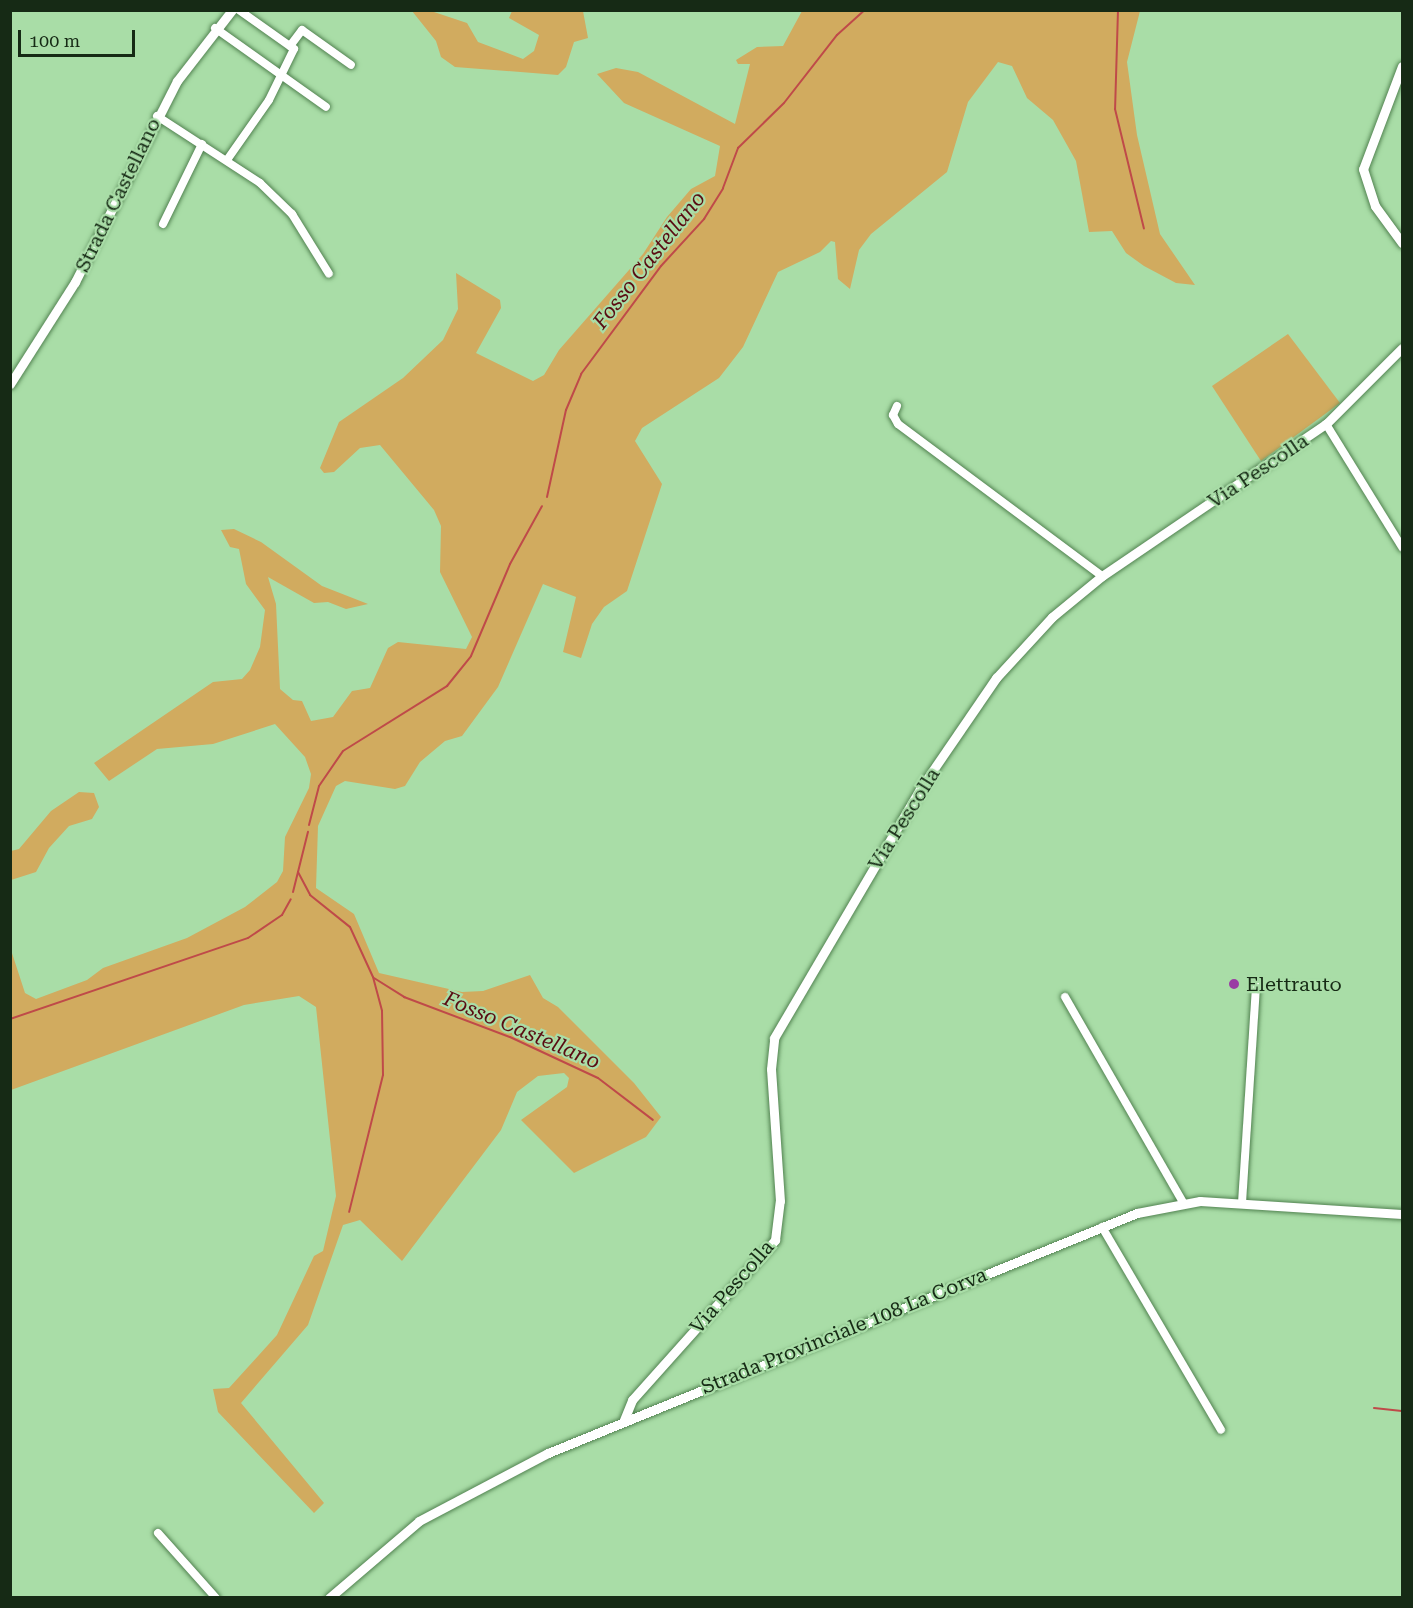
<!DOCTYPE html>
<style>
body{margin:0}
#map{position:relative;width:1413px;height:1608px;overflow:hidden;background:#a9dda7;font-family:"Roboto Serif",serif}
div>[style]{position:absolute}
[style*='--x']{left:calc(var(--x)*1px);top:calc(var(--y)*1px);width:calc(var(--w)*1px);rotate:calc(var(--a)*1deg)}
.green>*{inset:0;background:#d1ab5f}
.stream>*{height:2px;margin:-1px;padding:0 1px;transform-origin:1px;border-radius:1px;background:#bf4a49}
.roads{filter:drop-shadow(0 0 2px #528351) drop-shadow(0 0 2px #528351)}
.minor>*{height:8px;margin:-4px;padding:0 4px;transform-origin:4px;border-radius:4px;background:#fff}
.tertiary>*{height:9px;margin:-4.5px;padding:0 4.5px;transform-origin:4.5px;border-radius:4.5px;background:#fff}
.dots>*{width:16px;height:16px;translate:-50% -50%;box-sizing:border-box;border:3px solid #a9dda7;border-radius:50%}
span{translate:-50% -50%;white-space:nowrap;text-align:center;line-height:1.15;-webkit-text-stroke:4.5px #a9dda7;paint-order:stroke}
.street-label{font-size:20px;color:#162a15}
.poi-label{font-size:20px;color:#162a15}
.left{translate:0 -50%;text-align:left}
.water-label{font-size:21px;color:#5a0c12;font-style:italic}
.frame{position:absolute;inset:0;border:12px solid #162a15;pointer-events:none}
.scale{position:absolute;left:18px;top:30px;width:117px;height:27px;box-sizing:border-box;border:3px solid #162a15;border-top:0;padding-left:8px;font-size:18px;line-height:21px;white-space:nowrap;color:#162a15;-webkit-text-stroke:4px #a9dda7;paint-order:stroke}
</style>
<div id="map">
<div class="green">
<i style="clip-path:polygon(412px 11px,431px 11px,467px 23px,478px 42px,523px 59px,534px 51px,539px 35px,509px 18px,512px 11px,583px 11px,588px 38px,574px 42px,566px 67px,558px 75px,455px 67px,441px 57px,436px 41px)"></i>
<i style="clip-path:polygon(802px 11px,1140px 11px,1127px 62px,1137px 135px,1160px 234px,1195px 285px,1176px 283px,1144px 266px,1126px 253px,1112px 231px,1089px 232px,1076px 161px,1053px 120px,1027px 98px,1012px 66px,998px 62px,968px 102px,947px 172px,871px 234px,859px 250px,850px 289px,838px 279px,835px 242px,831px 241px,820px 252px,778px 272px,743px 347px,719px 378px,642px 428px,635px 441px,662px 484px,627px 591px,604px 607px,592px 624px,581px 658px,563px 652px,576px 597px,543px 584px,498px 687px,462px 736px,445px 741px,420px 762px,405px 786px,395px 789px,345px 781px,336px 786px,318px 826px,316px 888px,354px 914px,379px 973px,462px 992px,483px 991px,530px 975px,543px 998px,558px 1007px,634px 1083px,661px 1117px,646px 1137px,574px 1173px,521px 1120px,567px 1087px,569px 1078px,564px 1073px,538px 1076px,517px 1092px,501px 1130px,402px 1261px,360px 1220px,343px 1225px,308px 1325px,241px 1403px,324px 1503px,314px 1513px,218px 1412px,213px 1389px,229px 1388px,277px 1335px,314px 1256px,323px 1251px,336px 1196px,316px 1007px,299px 996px,244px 1005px,11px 1090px,11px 950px,25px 993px,36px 999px,87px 980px,103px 968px,187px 938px,245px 907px,277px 882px,283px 871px,285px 837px,309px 788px,311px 774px,305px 757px,275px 724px,213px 744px,157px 749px,109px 781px,94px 763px,213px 682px,242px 679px,250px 670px,260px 647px,265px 610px,246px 584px,239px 549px,230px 547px,221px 530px,234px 529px,261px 542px,322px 586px,368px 604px,346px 609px,328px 602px,314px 603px,268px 577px,276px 604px,280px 689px,293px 700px,302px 701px,311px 721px,333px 717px,352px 691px,370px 688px,388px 648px,398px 642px,466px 649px,472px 637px,440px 572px,441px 526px,434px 510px,380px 445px,360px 448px,334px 472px,324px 473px,320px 468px,339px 422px,403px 378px,443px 340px,458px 309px,456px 273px,500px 300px,501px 308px,476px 353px,533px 381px,544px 375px,559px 350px,643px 254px,667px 217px,691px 189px,715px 176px,720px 146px,624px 103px,597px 74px,616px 68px,638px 72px,735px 124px,750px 64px,738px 64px,736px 60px,757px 47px,783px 46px)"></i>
<i style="clip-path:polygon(1288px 334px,1340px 403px,1261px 461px,1212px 386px)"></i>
<i style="clip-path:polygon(79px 792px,94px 793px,99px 807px,92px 819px,69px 826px,49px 848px,36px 872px,11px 880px,11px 851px,19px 849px,51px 811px)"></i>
</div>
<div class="stream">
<i style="--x:1118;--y:10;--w:99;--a:91.7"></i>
<i style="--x:1115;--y:109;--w:123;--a:76.4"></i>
<i style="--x:547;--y:497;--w:89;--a:-77.7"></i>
<i style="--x:566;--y:410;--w:39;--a:-67"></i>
<i style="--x:581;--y:374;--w:134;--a:-53.5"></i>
<i style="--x:661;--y:266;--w:64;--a:-47.5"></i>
<i style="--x:704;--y:219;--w:36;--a:-58"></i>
<i style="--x:723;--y:188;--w:43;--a:-69.4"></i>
<i style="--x:738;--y:148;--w:64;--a:-44.4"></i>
<i style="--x:784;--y:103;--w:86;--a:-52.1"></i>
<i style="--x:837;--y:35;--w:38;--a:-42"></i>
<i style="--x:309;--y:825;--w:40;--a:-75.6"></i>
<i style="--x:319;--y:786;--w:42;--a:-55.6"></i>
<i style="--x:343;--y:751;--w:123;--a:-32"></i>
<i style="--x:447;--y:686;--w:38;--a:-51"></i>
<i style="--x:471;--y:656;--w:100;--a:-67"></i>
<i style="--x:510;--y:564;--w:66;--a:-61.1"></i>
<i style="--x:298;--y:872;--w:26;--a:62"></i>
<i style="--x:310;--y:895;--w:51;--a:38.7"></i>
<i style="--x:350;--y:927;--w:55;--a:65.3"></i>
<i style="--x:373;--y:977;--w:35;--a:75"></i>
<i style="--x:382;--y:1011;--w:64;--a:89.1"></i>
<i style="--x:383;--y:1075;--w:141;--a:103.9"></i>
<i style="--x:293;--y:892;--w:62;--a:-76"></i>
<i style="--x:374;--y:978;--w:36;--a:32"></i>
<i style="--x:404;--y:997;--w:113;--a:20.7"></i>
<i style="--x:510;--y:1037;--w:97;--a:25"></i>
<i style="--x:598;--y:1078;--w:69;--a:37.4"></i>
<i style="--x:10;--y:1019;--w:251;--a:-18.8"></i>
<i style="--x:248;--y:938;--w:41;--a:-34.1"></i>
<i style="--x:282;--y:915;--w:18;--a:-61"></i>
<i style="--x:1374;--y:1408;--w:28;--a:6"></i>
</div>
<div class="roads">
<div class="minor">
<i style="--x:215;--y:28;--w:136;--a:35.4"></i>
<i style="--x:290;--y:46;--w:20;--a:-53"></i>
<i style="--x:302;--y:30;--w:60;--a:35.5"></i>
<i style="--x:157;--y:116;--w:123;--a:33"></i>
<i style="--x:260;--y:183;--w:45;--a:44.1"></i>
<i style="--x:292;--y:214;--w:70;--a:58.3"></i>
<i style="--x:227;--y:160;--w:73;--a:-55"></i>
<i style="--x:269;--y:100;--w:57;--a:-63.9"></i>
<i style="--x:294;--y:49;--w:67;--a:-144.7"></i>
<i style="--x:163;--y:224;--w:89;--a:-64"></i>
<i style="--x:897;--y:406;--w:10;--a:114"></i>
<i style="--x:893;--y:415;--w:10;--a:61"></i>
<i style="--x:898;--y:424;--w:254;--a:36.7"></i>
<i style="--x:1326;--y:424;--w:145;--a:58.3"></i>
<i style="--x:1065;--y:997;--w:237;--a:60.1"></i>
<i style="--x:1242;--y:1203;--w:218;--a:-86.3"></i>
<i style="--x:1102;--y:1227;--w:235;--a:59.6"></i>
<i style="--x:158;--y:1533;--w:87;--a:48.3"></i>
</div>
<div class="tertiary">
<i style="--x:1402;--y:66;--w:110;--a:110.7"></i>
<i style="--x:1363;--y:169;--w:39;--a:72"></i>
<i style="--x:1375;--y:206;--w:46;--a:53.9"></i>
<i style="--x:10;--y:384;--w:121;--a:-57.5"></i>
<i style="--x:75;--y:282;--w:225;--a:-63.1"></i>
<i style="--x:177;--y:81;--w:90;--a:-52.2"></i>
<i style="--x:624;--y:1420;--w:22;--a:-68"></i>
<i style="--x:632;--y:1400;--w:215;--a:-48.2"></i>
<i style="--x:775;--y:1240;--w:39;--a:-83"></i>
<i style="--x:780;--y:1201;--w:132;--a:-93.9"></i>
<i style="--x:771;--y:1069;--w:31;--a:-84"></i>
<i style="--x:774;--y:1038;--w:289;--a:-59.6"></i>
<i style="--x:920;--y:789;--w:135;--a:-55.6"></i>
<i style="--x:996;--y:678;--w:83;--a:-47.4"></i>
<i style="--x:1052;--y:617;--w:65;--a:-39.4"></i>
<i style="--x:1102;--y:576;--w:271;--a:-34.2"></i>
<i style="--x:1326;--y:424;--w:107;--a:-45"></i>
<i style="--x:329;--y:1598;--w:118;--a:-40.5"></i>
<i style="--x:419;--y:1521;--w:146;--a:-27.8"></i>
<i style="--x:548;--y:1453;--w:636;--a:-22.17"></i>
<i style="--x:1137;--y:1213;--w:64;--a:-10.8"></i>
<i style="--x:1200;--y:1201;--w:202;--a:3.7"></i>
</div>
</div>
<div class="dots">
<i style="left:1234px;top:984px;background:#9a3ca4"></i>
</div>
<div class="street-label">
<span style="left:118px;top:195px;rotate:-64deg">Strada Castellano</span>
<span style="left:1258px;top:471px;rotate:-34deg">Via Pescolla</span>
<span style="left:904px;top:819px;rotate:-58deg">Via Pescolla</span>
<span style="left:732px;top:1287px;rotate:-49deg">Via Pescolla</span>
<span style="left:844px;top:1331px;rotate:-22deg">Strada Provinciale 108 La Corva</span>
</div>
<div class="poi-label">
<span class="left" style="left:1246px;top:984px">Elettrauto</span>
</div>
<div class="water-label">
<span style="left:649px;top:260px;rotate:-52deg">Fosso Castellano</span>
<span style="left:522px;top:1030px;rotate:23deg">Fosso Castellano</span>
</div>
<div class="frame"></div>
<div class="scale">100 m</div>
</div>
